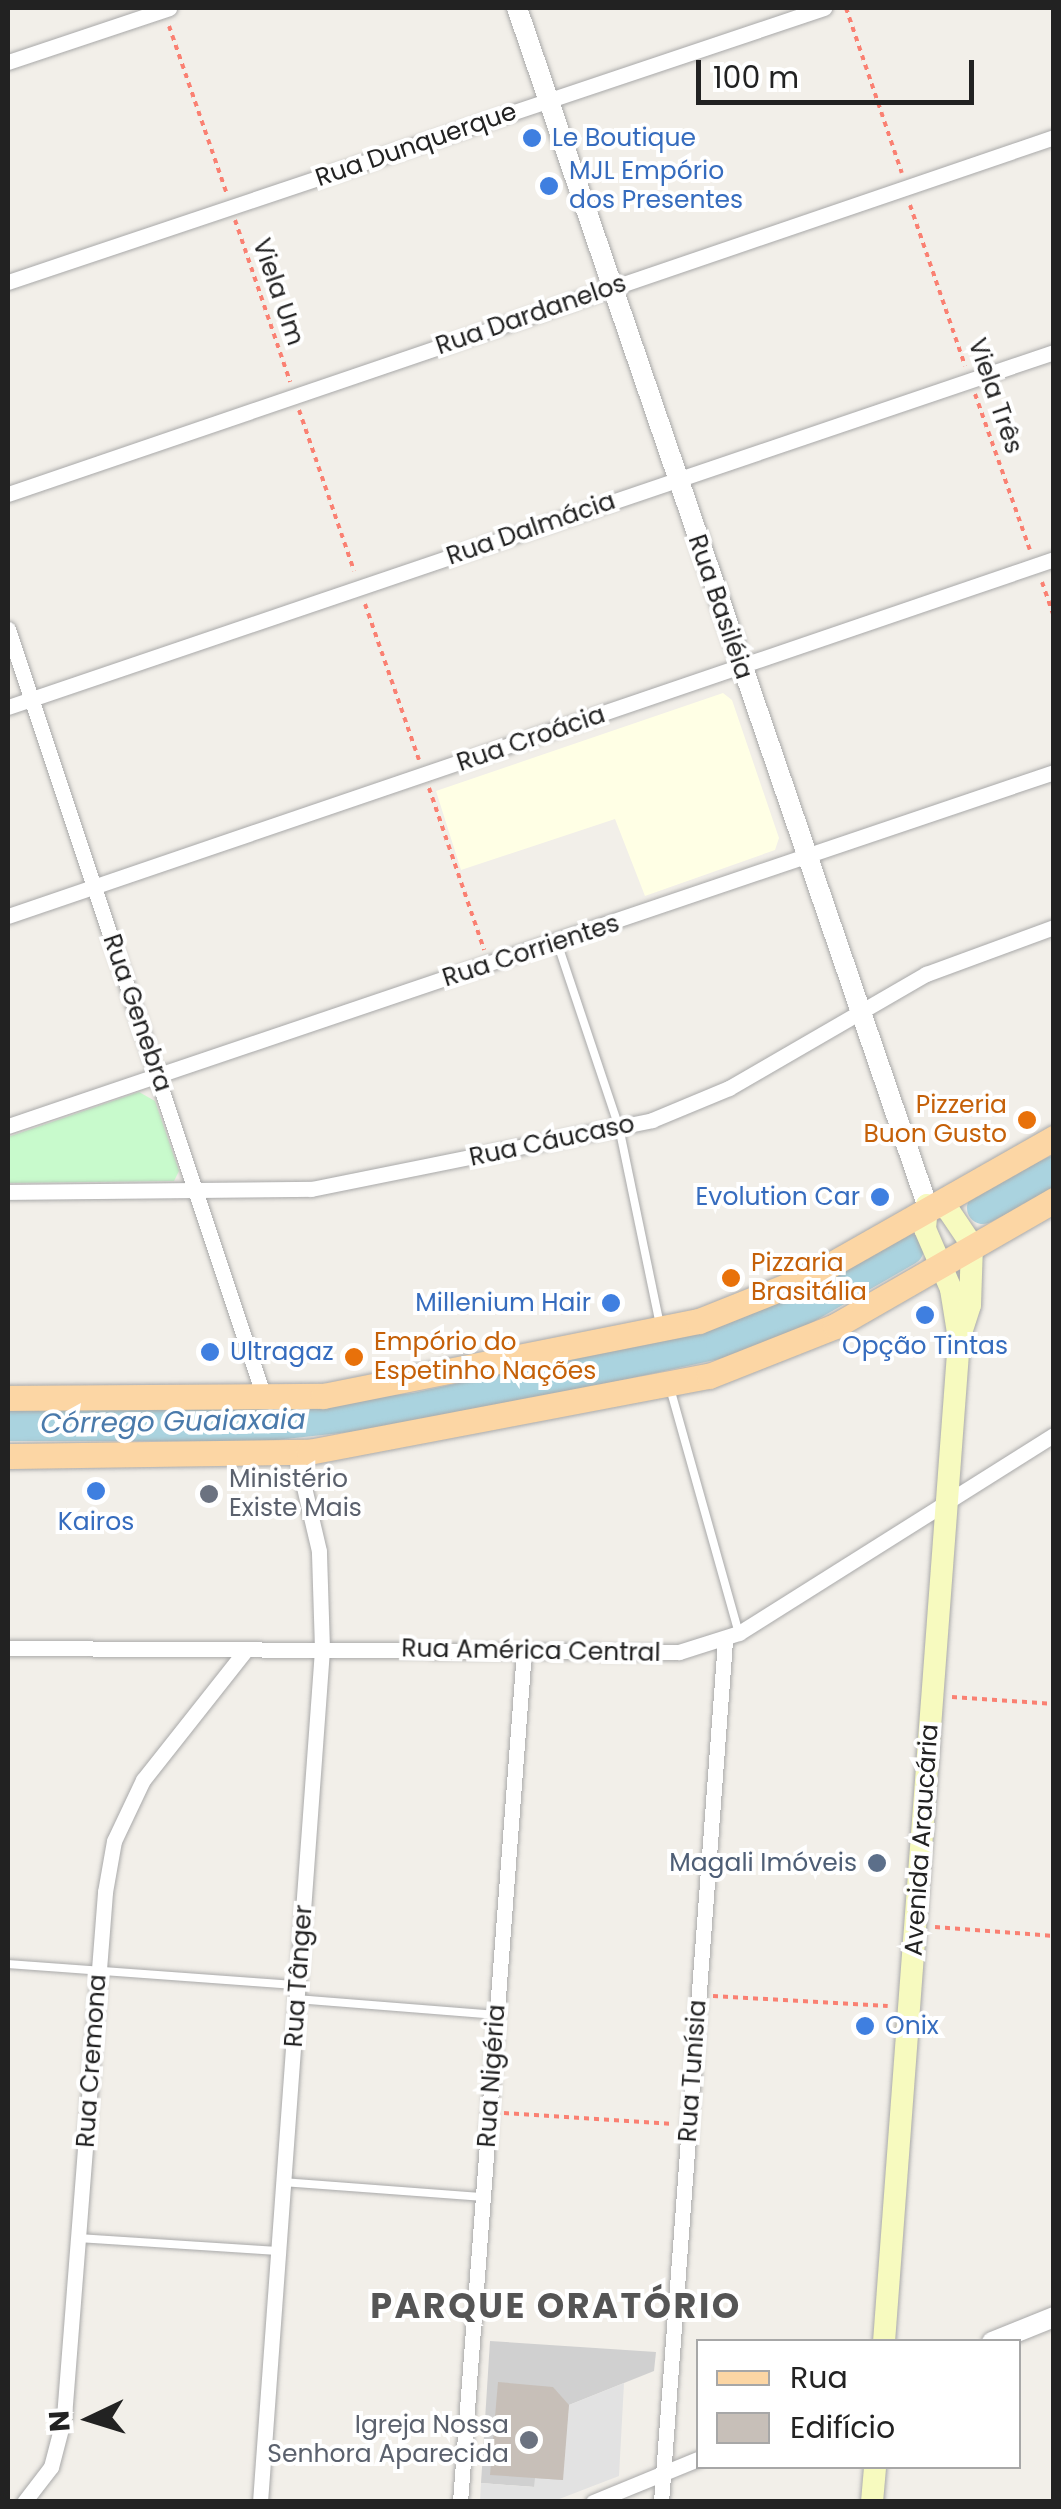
<!DOCTYPE html>
<meta charset="utf-8">
<style>
body{margin:0}
#map{position:relative;width:1061px;height:2509px;overflow:hidden;background:#f2efe9;font-family:Poppins,sans-serif}
div>[style]{position:absolute}
[style*='--x']{left:calc(var(--x)*1px);top:calc(var(--y)*1px);width:calc(var(--w)*1px);rotate:calc(var(--a)*1deg)}
.education>*{inset:0;background:#ffffe5}
.religious>*{inset:0;background:#d0d0d0}
.park>*{inset:0;background:#c8facc}
.parking>*{inset:0;background:#e2e2e2}
.river>*{height:32px;margin:-16px;padding:0 16px;transform-origin:16px;border-radius:16px;background:#aad3df}
.building>*{inset:0;background:#c7bfb8}
.path>*{height:4px;margin-top:-2px;transform-origin:0;background:repeating-linear-gradient(90deg,#fa8072 0 5px,transparent 0 10px)}
.roads{filter:drop-shadow(0 0 2px #a9a9a9) drop-shadow(0 0 2px #a9a9a9)}
.service>*{height:8px;margin:-4px;padding:0 4px;transform-origin:4px;border-radius:4px;background:#fff}
.minor>*{height:15px;margin:-7.5px;padding:0 7.5px;transform-origin:7.5px;border-radius:7.5px;background:#fff}
.tertiary>*{height:20px;margin:-10px;padding:0 10px;transform-origin:10px;border-radius:10px;background:#fff}
.secondary>*{height:22px;margin:-11px;padding:0 11px;transform-origin:11px;border-radius:11px;background:#f7fabf}
.primary>*{height:25px;margin:-12.5px;padding:0 12.5px;transform-origin:12.5px;border-radius:12.5px;background:#fcd6a4}
.dots>*{width:28px;height:28px;translate:-50% -50%;box-sizing:border-box;border:5px solid #fff;border-radius:50%}
span{translate:-50% -50%;white-space:nowrap;text-align:center;line-height:1.15;-webkit-text-stroke:8px #fff;paint-order:stroke}
.shop-label{font-size:25px;color:#366cbe}
.left{translate:0 -50%;text-align:left}
.right{translate:-100% -50%;text-align:right}
.street-label{font-size:25px;color:#222}
.food-label{font-size:25px;color:#c56008}
.worship-label{font-size:25px;color:#5b616d}
.service-label{font-size:25px;color:#4e5e75}
.water-label{font-size:28px;color:#4a7aab;font-style:italic}
.district-label{font-size:35px;color:#555;font-weight:700;letter-spacing:2.5px}
.frame{position:absolute;inset:0;border:10px solid #222;pointer-events:none}
.legend{position:absolute;left:696px;top:2339px;width:325px;height:130px;box-sizing:border-box;background:#fff;border:2px solid #a7a7a7;margin:0;padding:12px 18px;list-style:none;font-size:30px;color:#222}
.legend li{display:flex;align-items:center;gap:20px;height:50px}
.legend b{width:50px;border:2px solid #a7a7a7}
.north{position:absolute;left:40px;top:2369px;width:100px;height:100px;-webkit-text-stroke:8px #fff;paint-order:stroke;rotate:266deg;font-size:28px;font-weight:700;line-height:40px;text-align:center;color:#222}
.north::after{content:'';display:block;margin:auto;width:35px;height:45px;background:#222;clip-path:polygon(50% 0,100% 100%,50% 72%,0 100%)}
.scale{position:absolute;left:696px;top:60px;width:278px;height:45px;box-sizing:border-box;border:5px solid #222;border-top:0;padding-left:12px;font-size:30px;line-height:35px;white-space:nowrap;color:#222;-webkit-text-stroke:8px #fff;paint-order:stroke}
</style>
<div id="map">
<div class="education">
<i style="clip-path:polygon(723px 693px,732px 700px,779px 838px,775px 850px,645px 896px,615px 819px,461px 870px,436px 791px)"></i>
</div>
<div class="religious">
<i style="clip-path:polygon(490px 2341px,656px 2352px,654px 2371px,569px 2405px,563px 2480px,535px 2487px,481px 2483px)"></i>
</div>
<div class="park">
<i style="clip-path:polygon(139px 1092px,155px 1101px,179px 1171px,174px 1181px,8px 1183px,8px 1137px)"></i>
</div>
<div class="parking">
<i style="clip-path:polygon(624px 2383px,619px 2476px,554px 2501px,480px 2502px,481px 2483px,534px 2487px,535px 2478px,562px 2480px,569px 2405px)"></i>
</div>
<div class="river">
<i style="--x:983;--y:1208;--w:80;--a:-26.9"></i>
<i style="--x:8;--y:1425;--w:257;--a:0"></i>
<i style="--x:265;--y:1425;--w:151;--a:-6.1"></i>
<i style="--x:415;--y:1409;--w:314;--a:-12.3"></i>
<i style="--x:722;--y:1342;--w:78;--a:-21"></i>
<i style="--x:795;--y:1314;--w:130;--a:-29.9"></i>
</div>
<div class="building">
<i style="clip-path:polygon(498px 2382px,553px 2387px,569px 2405px,563px 2480px,490px 2475px)"></i>
</div>
<div class="path">
<i style="--x:846;--y:8;--w:174;--a:71.3"></i>
<i style="--x:169;--y:26;--w:176;--a:71"></i>
<i style="--x:910;--y:205;--w:170;--a:71.1"></i>
<i style="--x:235;--y:220;--w:171;--a:71.2"></i>
<i style="--x:975;--y:394;--w:165;--a:70.6"></i>
<i style="--x:299;--y:410;--w:170;--a:71.1"></i>
<i style="--x:1042;--y:582;--w:36;--a:71"></i>
<i style="--x:365;--y:604;--w:165;--a:70.9"></i>
<i style="--x:429;--y:788;--w:171;--a:71.2"></i>
<i style="--x:952;--y:1697;--w:102;--a:3.9"></i>
<i style="--x:935;--y:1927;--w:119;--a:4.3"></i>
<i style="--x:713;--y:1996;--w:175;--a:3.3"></i>
<i style="--x:504;--y:2113;--w:170;--a:3.7"></i>
</div>
<div class="roads">
<div class="service">
<i style="--x:557;--y:942;--w:195;--a:71.5"></i>
<i style="--x:619;--y:1127;--w:202;--a:78.3"></i>
<i style="--x:670;--y:1388;--w:255;--a:74.3"></i>
<i style="--x:8;--y:1964;--w:290;--a:4.2"></i>
<i style="--x:297;--y:1999;--w:200;--a:4.6"></i>
<i style="--x:283;--y:2182;--w:201;--a:4.3"></i>
<i style="--x:78;--y:2238;--w:200;--a:3.7"></i>
</div>
<div class="minor">
<i style="--x:8;--y:62;--w:170;--a:-18.5"></i>
<i style="--x:8;--y:282;--w:861;--a:-18.56"></i>
<i style="--x:8;--y:494;--w:1105;--a:-18.84"></i>
<i style="--x:8;--y:629;--w:810;--a:71.57"></i>
<i style="--x:8;--y:707;--w:1105;--a:-18.75"></i>
<i style="--x:8;--y:916;--w:1105;--a:-18.84"></i>
<i style="--x:8;--y:1126;--w:1104;--a:-18.7"></i>
<i style="--x:8;--y:1192;--w:303;--a:-0.6"></i>
<i style="--x:311;--y:1189;--w:348;--a:-11.4"></i>
<i style="--x:652;--y:1120;--w:83;--a:-22.6"></i>
<i style="--x:729;--y:1088;--w:228;--a:-30.1"></i>
<i style="--x:926;--y:974;--w:136;--a:-20.2"></i>
<i style="--x:8;--y:1648;--w:671;--a:0.34"></i>
<i style="--x:679;--y:1652;--w:63;--a:-17.6"></i>
<i style="--x:739;--y:1633;--w:372;--a:-32.2"></i>
<i style="--x:24;--y:2502;--w:44;--a:-52.4"></i>
<i style="--x:51;--y:2467;--w:52;--a:-75.4"></i>
<i style="--x:64;--y:2417;--w:527;--a:-85.53"></i>
<i style="--x:105;--y:1892;--w:52;--a:-80"></i>
<i style="--x:114;--y:1841;--w:68;--a:-64.6"></i>
<i style="--x:143;--y:1780;--w:164;--a:-51.7"></i>
<i style="--x:260;--y:2502;--w:855;--a:-85.84"></i>
<i style="--x:322;--y:1649;--w:98;--a:-91.8"></i>
<i style="--x:319;--y:1551;--w:101;--a:-103.2"></i>
<i style="--x:460;--y:2502;--w:853;--a:-85.7"></i>
<i style="--x:593;--y:2502;--w:113;--a:-22.3"></i>
<i style="--x:661;--y:2502;--w:864;--a:-85.75"></i>
</div>
<div class="tertiary">
<i style="--x:517;--y:8;--w:1265;--a:71.09"></i>
<i style="--x:992;--y:2342;--w:67;--a:-22"></i>
</div>
<div class="secondary">
<i style="--x:884;--y:2342;--w:1006;--a:-85.72"></i>
<i style="--x:959;--y:1339;--w:51;--a:-99.1"></i>
<i style="--x:951;--y:1289;--w:65;--a:-113.4"></i>
<i style="--x:925;--y:1229;--w:24;--a:-85"></i>
<i style="--x:927;--y:1205;--w:20;--a:9"></i>
<i style="--x:947;--y:1208;--w:45;--a:56"></i>
<i style="--x:972;--y:1245;--w:60;--a:91.9"></i>
<i style="--x:970;--y:1305;--w:36;--a:108"></i>
<i style="--x:872;--y:2502;--w:36;--a:-85"></i>
</div>
<div class="primary">
<i style="--x:8;--y:1398;--w:315;--a:-0.4"></i>
<i style="--x:323;--y:1396;--w:383;--a:-11.3"></i>
<i style="--x:699;--y:1321;--w:118;--a:-21.8"></i>
<i style="--x:809;--y:1277;--w:282;--a:-29.6"></i>
<i style="--x:8;--y:1456;--w:301;--a:-0.8"></i>
<i style="--x:309;--y:1452;--w:407;--a:-10.8"></i>
<i style="--x:709;--y:1376;--w:136;--a:-21.6"></i>
<i style="--x:835;--y:1326;--w:253;--a:-29.9"></i>
</div>
</div>
<div class="dots">
<i style="left:532px;top:138px;background:#3f7fe0"></i>
<i style="left:549px;top:186px;background:#3f7fe0"></i>
<i style="left:1027px;top:1120px;background:#e8710a"></i>
<i style="left:880px;top:1197px;background:#3f7fe0"></i>
<i style="left:731px;top:1278px;background:#e8710a"></i>
<i style="left:611px;top:1303px;background:#3f7fe0"></i>
<i style="left:925px;top:1315px;background:#3f7fe0"></i>
<i style="left:210px;top:1352px;background:#3f7fe0"></i>
<i style="left:354px;top:1357px;background:#e8710a"></i>
<i style="left:96px;top:1491px;background:#3f7fe0"></i>
<i style="left:209px;top:1494px;background:#6b7280"></i>
<i style="left:877px;top:1863px;background:#5c6f8a"></i>
<i style="left:865px;top:2026px;background:#3f7fe0"></i>
<i style="left:529px;top:2440px;background:#6b7280"></i>
</div>
<div class="shop-label">
<span class="left" style="left:552px;top:138px">Le Boutique</span>
<span class="left" style="left:569px;top:186px">MJL Empório<br>dos Presentes</span>
<span class="right" style="left:860px;top:1197px">Evolution Car</span>
<span class="right" style="left:591px;top:1303px">Millenium Hair</span>
<span style="left:925px;top:1346px">Opção Tintas</span>
<span class="left" style="left:230px;top:1352px">Ultragaz</span>
<span style="left:96px;top:1522px">Kairos</span>
<span class="left" style="left:885px;top:2026px">Onix</span>
</div>
<div class="street-label">
<span style="left:416px;top:145px;rotate:-19deg">Rua Dunquerque</span>
<span style="left:278px;top:292px;rotate:71deg">Viela Um</span>
<span style="left:531px;top:315px;rotate:-19deg">Rua Dardanelos</span>
<span style="left:995px;top:396px;rotate:71deg">Viela Três</span>
<span style="left:531px;top:529px;rotate:-19deg">Rua Dalmácia</span>
<span style="left:720px;top:607px;rotate:71deg">Rua Basiléia</span>
<span style="left:531px;top:739px;rotate:-19deg">Rua Croácia</span>
<span style="left:531px;top:951px;rotate:-18deg">Rua Corrientes</span>
<span style="left:137px;top:1013px;rotate:71deg">Rua Genebra</span>
<span style="left:552px;top:1141px;rotate:-12deg">Rua Cáucaso</span>
<span style="left:531px;top:1651px;rotate:1deg">Rua América Central</span>
<span style="left:922px;top:1840px;rotate:-86deg">Avenida Araucária</span>
<span style="left:299px;top:1976px;rotate:-86deg">Rua Tânger</span>
<span style="left:92px;top:2061px;rotate:-86deg">Rua Cremona</span>
<span style="left:693px;top:2071px;rotate:-86deg">Rua Tunísia</span>
<span style="left:492px;top:2076px;rotate:-86deg">Rua Nigéria</span>
</div>
<div class="food-label">
<span class="right" style="left:1007px;top:1120px">Pizzeria<br>Buon Gusto</span>
<span class="left" style="left:751px;top:1278px">Pizzaria<br>Brasitália</span>
<span class="left" style="left:374px;top:1357px">Empório do<br>Espetinho Nações</span>
</div>
<div class="worship-label">
<span class="left" style="left:229px;top:1494px">Ministério<br>Existe Mais</span>
<span class="right" style="left:509px;top:2440px">Igreja Nossa<br>Senhora Aparecida</span>
</div>
<div class="service-label">
<span class="right" style="left:857px;top:1863px">Magali Imóveis</span>
</div>
<div class="water-label">
<span style="left:173px;top:1422px;rotate:-1deg">Córrego Guaiaxaia</span>
</div>
<div class="district-label">
<span style="left:556px;top:2306px">PARQUE ORATÓRIO</span>
</div>
<div class="frame"></div>
<ul class="legend">
<li><b style="height:12px;background:#fcd6a4"></b>Rua</li>
<li><b style="height:28px;background:#c7bfb8"></b>Edifício</li>
</ul>
<div class="north">N</div>
<div class="scale">100 m</div>
</div>
